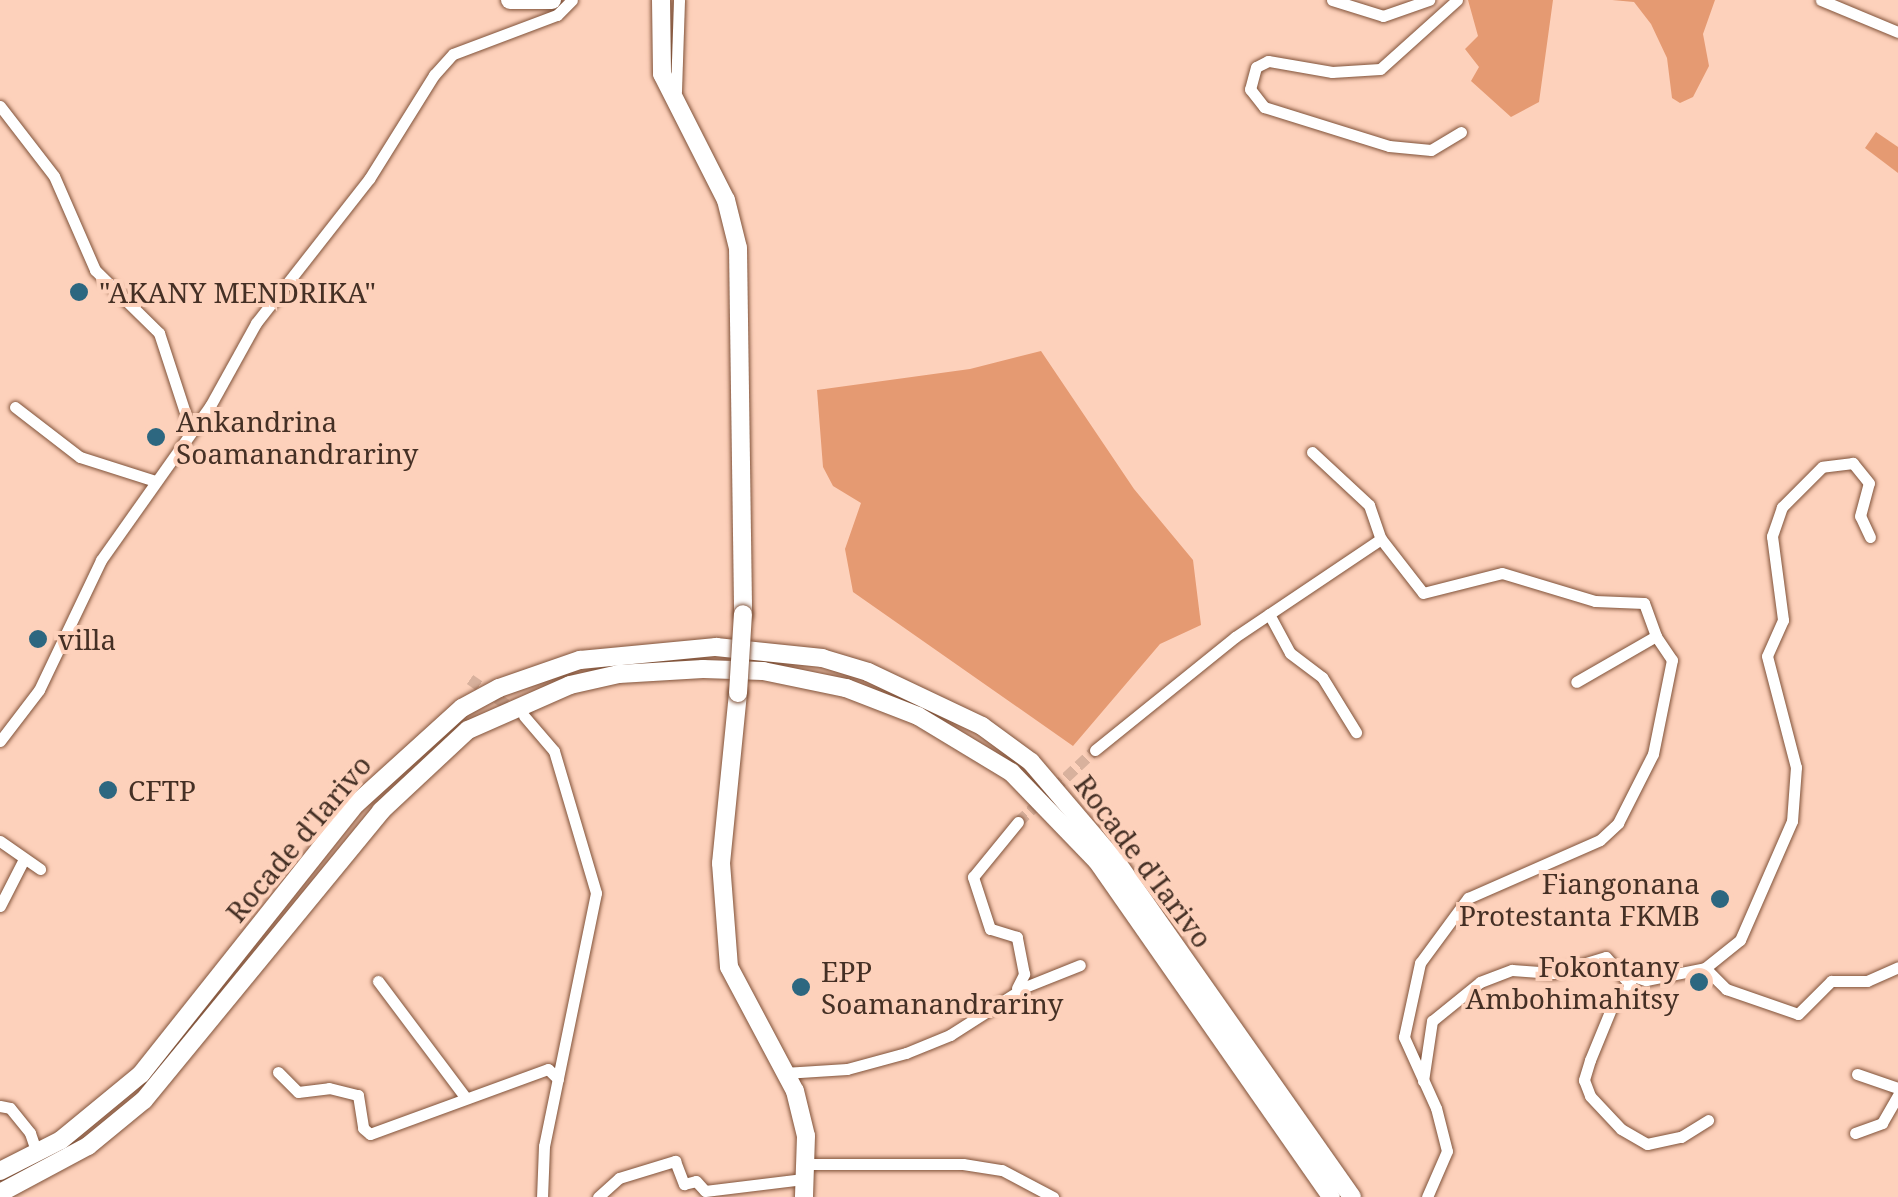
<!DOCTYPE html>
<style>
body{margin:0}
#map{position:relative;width:1898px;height:1197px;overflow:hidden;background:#fdd1bb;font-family:"Noto Serif",serif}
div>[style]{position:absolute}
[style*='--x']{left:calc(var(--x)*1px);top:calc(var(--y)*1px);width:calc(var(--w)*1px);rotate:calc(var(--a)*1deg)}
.green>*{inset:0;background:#e59a72}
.street-tunnel>*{height:11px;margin-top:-5.5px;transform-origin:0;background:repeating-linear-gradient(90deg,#d8b19d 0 11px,transparent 0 16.5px)}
.roads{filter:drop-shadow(0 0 2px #805239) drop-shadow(0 0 2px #805239)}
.street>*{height:11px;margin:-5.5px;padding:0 5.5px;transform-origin:5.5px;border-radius:5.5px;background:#fff}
.secondary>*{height:18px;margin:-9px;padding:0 9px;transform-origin:9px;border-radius:9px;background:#fff}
.bridges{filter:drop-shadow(0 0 2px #805239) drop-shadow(0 0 2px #805239)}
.secondary-bridge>*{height:18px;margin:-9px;padding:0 9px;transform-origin:9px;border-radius:9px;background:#fff}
.dots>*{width:28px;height:28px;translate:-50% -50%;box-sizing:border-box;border:5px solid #fdd1bb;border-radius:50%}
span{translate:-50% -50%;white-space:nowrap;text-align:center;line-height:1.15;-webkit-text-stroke:8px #fdd1bb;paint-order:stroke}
.poi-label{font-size:28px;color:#453025}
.left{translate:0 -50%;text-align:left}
.right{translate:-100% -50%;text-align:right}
.street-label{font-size:28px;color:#453025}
</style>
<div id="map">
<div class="green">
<i style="clip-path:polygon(1468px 0,1553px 0,1539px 102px,1511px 117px,1471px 81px,1479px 67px,1465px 49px,1478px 36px)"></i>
<i style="clip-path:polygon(1612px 0,1715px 0,1703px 34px,1709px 66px,1693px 97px,1680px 103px,1672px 98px,1667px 58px,1651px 24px,1634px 2px)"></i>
<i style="clip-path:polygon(1876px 132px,1898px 147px,1898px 173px,1865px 148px)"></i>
<i style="clip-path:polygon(1041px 351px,1134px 489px,1193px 560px,1201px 625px,1160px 644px,1073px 746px,853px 592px,845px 549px,861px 503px,833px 486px,823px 467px,817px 390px,970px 369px)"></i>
</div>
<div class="street-tunnel">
<i style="--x:470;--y:679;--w:56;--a:34.8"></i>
<i style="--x:1018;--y:822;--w:105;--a:-43.1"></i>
</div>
<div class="roads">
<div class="street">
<i style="--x:1332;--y:0;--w:53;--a:17.4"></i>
<i style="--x:1383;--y:16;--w:49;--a:-19.2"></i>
<i style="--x:1457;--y:0;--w:103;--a:138.1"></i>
<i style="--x:1380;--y:69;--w:48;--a:176.4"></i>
<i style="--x:1332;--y:72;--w:65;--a:-170.2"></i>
<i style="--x:1268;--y:61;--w:13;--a:153"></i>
<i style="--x:1256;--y:67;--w:23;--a:105"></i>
<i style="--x:1250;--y:89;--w:23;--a:52"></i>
<i style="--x:1264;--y:107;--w:131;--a:17.3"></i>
<i style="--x:1389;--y:146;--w:42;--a:5.4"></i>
<i style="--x:1431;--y:150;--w:35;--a:-31"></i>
<i style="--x:1821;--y:0;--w:83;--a:22.6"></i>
<i style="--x:676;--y:91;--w:91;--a:-88.1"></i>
<i style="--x:0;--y:106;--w:88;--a:52.4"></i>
<i style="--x:54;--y:176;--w:103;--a:66.4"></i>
<i style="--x:95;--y:270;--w:90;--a:44.5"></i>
<i style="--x:159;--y:333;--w:103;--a:71.9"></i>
<i style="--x:15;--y:407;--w:82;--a:37.6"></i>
<i style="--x:80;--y:457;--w:79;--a:17.7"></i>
<i style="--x:1312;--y:452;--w:78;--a:42.9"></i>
<i style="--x:1369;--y:505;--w:36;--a:71"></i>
<i style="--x:1870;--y:537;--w:23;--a:-115"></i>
<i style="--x:1860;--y:516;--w:34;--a:-75"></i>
<i style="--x:1869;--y:483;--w:26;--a:-129"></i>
<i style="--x:1853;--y:463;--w:31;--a:173"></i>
<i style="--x:1822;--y:467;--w:57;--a:135"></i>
<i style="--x:1782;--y:507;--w:31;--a:109"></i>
<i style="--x:1772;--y:536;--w:85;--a:82.5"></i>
<i style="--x:1783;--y:620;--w:39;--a:114"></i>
<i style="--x:1767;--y:656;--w:115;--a:75.4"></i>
<i style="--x:1796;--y:767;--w:54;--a:94.2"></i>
<i style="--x:1792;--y:821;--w:130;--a:113.6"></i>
<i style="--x:1740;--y:940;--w:45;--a:141.3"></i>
<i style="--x:1705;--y:968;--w:30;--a:45"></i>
<i style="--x:1726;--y:989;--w:76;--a:19.1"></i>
<i style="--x:1798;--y:1014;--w:47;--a:-45"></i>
<i style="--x:1831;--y:981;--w:36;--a:0"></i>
<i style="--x:1867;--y:981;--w:34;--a:-24"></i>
<i style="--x:1269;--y:614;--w:44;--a:61.7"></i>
<i style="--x:1290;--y:653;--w:40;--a:37"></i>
<i style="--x:1322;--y:677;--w:65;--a:58.3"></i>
<i style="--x:524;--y:716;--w:46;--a:49.4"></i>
<i style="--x:554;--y:751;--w:148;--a:73.5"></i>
<i style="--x:596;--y:893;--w:258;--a:101.6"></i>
<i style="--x:544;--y:1146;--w:51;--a:92.2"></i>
<i style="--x:0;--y:741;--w:64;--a:-52.6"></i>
<i style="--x:39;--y:690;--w:144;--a:-64.5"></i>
<i style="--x:101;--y:560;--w:189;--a:-54.7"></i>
<i style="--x:210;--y:406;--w:95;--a:-61"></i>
<i style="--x:256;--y:323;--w:183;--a:-51.9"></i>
<i style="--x:369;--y:179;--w:123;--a:-58"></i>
<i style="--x:434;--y:75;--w:28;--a:-48"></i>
<i style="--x:453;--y:54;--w:111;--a:-20.6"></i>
<i style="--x:557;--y:15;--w:21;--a:-45"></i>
<i style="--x:1095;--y:750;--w:180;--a:-38.9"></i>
<i style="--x:1235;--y:637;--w:176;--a:-33.9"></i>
<i style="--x:1381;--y:539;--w:68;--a:52.1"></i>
<i style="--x:1423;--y:593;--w:81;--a:-14.2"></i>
<i style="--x:1502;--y:573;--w:97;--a:16.8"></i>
<i style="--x:1595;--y:601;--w:49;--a:2.3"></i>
<i style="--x:1644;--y:603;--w:35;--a:70"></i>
<i style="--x:0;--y:841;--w:49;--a:35"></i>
<i style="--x:0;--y:906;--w:51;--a:-62.9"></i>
<i style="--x:1627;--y:974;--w:20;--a:18"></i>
<i style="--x:1646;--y:980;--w:60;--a:-11.5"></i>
<i style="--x:378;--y:981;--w:145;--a:53.1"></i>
<i style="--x:1017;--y:988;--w:16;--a:-63"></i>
<i style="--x:1024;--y:974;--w:38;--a:-101"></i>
<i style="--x:1017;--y:937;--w:28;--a:-163"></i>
<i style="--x:990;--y:929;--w:55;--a:-108.1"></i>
<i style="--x:973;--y:877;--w:71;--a:-50.7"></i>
<i style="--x:278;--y:1072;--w:28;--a:45"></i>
<i style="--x:298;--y:1092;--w:31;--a:-7"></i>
<i style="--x:329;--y:1088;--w:30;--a:14"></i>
<i style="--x:358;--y:1095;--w:33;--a:81"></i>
<i style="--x:363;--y:1128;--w:9;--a:41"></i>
<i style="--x:370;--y:1134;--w:189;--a:-20.1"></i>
<i style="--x:548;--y:1069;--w:14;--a:45"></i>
<i style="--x:784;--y:1073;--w:63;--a:-3.6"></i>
<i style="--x:847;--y:1069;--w:61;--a:-15.2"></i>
<i style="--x:906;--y:1053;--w:48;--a:-22.2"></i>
<i style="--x:950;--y:1035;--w:89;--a:-32.6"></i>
<i style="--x:1025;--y:987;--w:59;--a:-21.8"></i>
<i style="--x:1857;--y:1074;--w:43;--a:18.9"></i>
<i style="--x:1423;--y:1081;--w:61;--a:-81.5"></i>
<i style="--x:1432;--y:1021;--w:62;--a:-39.1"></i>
<i style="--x:1480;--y:982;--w:34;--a:-21"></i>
<i style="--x:1512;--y:970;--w:41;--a:4.2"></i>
<i style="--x:1553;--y:973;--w:55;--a:-16.8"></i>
<i style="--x:1606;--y:957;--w:38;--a:49"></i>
<i style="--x:1631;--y:986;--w:25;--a:135"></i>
<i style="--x:1613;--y:1004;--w:61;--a:112.3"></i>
<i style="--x:1590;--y:1060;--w:21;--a:107"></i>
<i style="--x:1584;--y:1080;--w:17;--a:69"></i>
<i style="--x:1590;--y:1096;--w:45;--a:46.8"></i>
<i style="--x:1621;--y:1129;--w:30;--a:30"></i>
<i style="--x:1647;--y:1144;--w:35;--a:-12"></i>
<i style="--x:1681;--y:1137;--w:32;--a:-32"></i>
<i style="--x:0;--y:1106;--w:10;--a:11"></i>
<i style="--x:10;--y:1108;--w:32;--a:51"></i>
<i style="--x:30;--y:1133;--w:21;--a:71"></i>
<i style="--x:1855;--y:1133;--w:29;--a:-20"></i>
<i style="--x:1882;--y:1123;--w:32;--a:-60"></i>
<i style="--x:807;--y:1164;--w:156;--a:0"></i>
<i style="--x:963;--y:1164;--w:39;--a:9"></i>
<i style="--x:1002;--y:1170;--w:58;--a:27.9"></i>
<i style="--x:598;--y:1197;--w:28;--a:-42"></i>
<i style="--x:619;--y:1178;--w:59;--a:-16.9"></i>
<i style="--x:675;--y:1161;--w:25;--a:69"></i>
<i style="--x:684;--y:1184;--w:12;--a:-14"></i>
<i style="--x:696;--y:1181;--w:13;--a:48"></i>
<i style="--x:705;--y:1191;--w:99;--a:-7"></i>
<i style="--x:1427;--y:1197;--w:50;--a:-66.5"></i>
<i style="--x:1447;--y:1151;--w:44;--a:-104.3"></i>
<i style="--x:1436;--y:1108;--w:78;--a:-114.3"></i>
<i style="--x:1404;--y:1037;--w:76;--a:-77.8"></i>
<i style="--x:1420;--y:963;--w:81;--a:-53.6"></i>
<i style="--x:1468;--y:898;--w:144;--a:-23.7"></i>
<i style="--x:1600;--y:840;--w:25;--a:-43"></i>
<i style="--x:1618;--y:823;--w:77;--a:-63.1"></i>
<i style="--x:1653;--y:754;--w:96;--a:-78.6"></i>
<i style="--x:1672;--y:660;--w:29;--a:-124"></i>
<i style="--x:1656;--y:636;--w:92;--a:150.1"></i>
</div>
<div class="secondary">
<i style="--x:510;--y:0;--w:42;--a:0"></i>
<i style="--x:661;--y:0;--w:74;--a:89.2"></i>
<i style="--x:662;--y:74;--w:141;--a:63.1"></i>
<i style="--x:726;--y:200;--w:49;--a:76"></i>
<i style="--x:738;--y:248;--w:366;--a:89.2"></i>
<i style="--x:738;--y:693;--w:171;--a:95.7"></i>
<i style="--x:721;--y:863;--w:104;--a:85.6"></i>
<i style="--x:729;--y:967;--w:140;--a:62"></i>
<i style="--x:795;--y:1091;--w:46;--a:76.3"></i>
<i style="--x:806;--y:1136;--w:61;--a:91.9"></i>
<i style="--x:0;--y:1171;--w:68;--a:-26.9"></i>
<i style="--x:61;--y:1140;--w:104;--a:-39.5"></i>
<i style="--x:141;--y:1074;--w:345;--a:-51.5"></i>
<i style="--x:356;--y:804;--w:143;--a:-42.2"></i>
<i style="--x:462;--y:708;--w:42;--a:-28.4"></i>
<i style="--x:499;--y:688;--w:86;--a:-19.1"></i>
<i style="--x:580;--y:660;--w:137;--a:-5.5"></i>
<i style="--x:716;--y:647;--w:107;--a:5.9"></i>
<i style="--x:822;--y:658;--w:48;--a:16.9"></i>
<i style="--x:868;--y:672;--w:126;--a:25.3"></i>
<i style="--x:982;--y:726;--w:61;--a:36.3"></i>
<i style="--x:1031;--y:762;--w:134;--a:49.5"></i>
<i style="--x:1118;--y:864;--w:407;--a:54.9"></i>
<i style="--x:0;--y:1193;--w:100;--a:-28.1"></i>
<i style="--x:88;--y:1146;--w:72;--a:-39.4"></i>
<i style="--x:144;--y:1100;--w:374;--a:-50.6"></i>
<i style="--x:381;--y:811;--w:119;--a:-43"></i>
<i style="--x:468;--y:730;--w:111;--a:-23.8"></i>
<i style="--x:570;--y:685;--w:50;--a:-12.7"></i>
<i style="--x:619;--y:674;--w:84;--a:-3.4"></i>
<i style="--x:703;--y:669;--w:60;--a:1.9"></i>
<i style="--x:763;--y:671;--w:85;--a:11.6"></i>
<i style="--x:846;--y:688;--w:77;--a:21.3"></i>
<i style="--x:918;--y:716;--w:109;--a:31.1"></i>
<i style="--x:1011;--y:772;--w:124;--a:46"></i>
<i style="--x:1097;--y:861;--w:409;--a:55.1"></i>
</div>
</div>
<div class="bridges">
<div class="secondary-bridge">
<i style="--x:738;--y:693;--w:79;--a:-86.4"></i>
</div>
</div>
<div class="dots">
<i style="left:79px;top:292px;background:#2d6780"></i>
<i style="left:156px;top:437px;background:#2d6780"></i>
<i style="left:38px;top:639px;background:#2d6780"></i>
<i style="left:108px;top:790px;background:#2d6780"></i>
<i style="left:1720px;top:899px;background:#2d6780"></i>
<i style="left:1699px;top:982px;background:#2d6780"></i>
<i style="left:801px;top:987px;background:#2d6780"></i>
</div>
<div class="poi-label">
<span class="left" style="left:99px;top:292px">"AKANY MENDRIKA"</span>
<span class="left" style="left:176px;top:437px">Ankandrina<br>Soamanandrariny</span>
<span class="left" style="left:58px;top:639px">villa</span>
<span class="left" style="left:128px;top:790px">CFTP</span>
<span class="right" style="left:1700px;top:899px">Fiangonana<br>Protestanta FKMB</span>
<span class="right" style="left:1679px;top:982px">Fokontany<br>Ambohimahitsy</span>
<span class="left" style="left:821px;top:987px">EPP<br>Soamanandrariny</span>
</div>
<div class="street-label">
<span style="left:298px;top:838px;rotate:-50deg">Rocade d'Iarivo</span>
<span style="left:1144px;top:861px;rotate:53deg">Rocade d'Iarivo</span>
</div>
</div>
